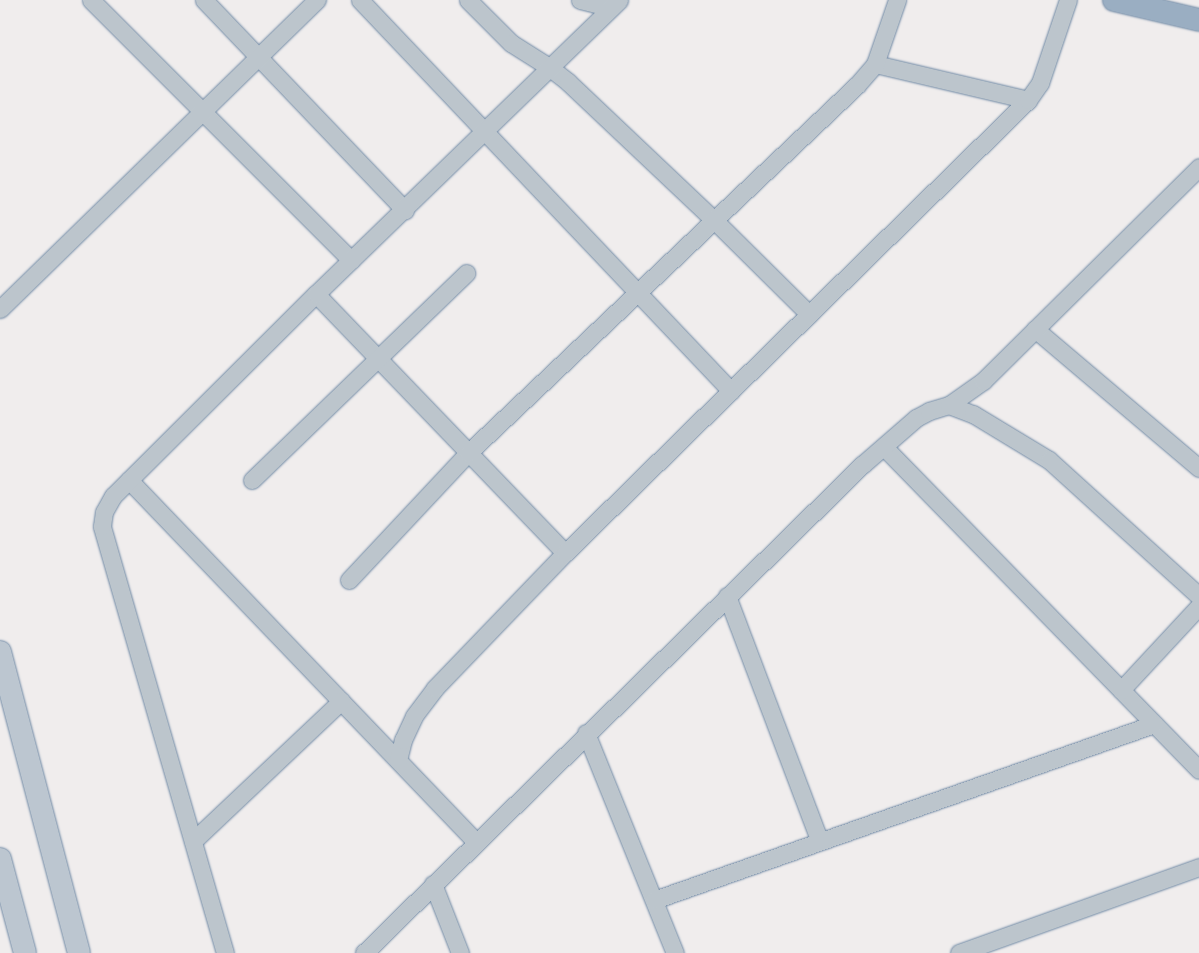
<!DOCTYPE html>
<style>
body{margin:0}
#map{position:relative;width:1199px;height:953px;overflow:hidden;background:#f0eded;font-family:Manrope,sans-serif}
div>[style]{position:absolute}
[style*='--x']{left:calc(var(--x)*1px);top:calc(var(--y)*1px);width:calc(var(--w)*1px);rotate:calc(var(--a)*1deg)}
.roads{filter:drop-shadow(0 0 1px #728ba6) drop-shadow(0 0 1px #728ba6)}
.minor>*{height:17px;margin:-8.5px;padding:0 8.5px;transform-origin:8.5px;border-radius:8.5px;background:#bcc5cc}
.secondary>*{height:22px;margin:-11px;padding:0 11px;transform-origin:11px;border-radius:11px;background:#bcc6d0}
.trunk>*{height:22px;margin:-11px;padding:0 11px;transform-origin:11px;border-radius:11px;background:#9aaec2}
span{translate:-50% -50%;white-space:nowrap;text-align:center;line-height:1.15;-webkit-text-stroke:4px #fff;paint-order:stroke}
</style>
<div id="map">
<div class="roads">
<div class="minor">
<i style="--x:91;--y:0;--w:368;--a:45"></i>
<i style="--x:204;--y:0;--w:291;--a:46.3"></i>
<i style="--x:360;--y:0;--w:539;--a:46.5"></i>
<i style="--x:468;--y:0;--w:61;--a:45"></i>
<i style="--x:511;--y:43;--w:45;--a:32.3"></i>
<i style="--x:549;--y:67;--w:24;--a:38"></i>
<i style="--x:568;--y:82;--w:201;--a:43.4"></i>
<i style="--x:714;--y:220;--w:134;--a:44.7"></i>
<i style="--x:580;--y:0;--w:32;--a:14"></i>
<i style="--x:875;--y:64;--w:157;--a:13.2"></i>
<i style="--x:316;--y:294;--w:359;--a:46.1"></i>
<i style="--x:0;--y:309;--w:443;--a:-44.3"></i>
<i style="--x:1035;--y:329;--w:215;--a:40.3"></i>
<i style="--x:949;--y:405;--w:42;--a:-35.2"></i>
<i style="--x:983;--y:381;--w:304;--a:-44.7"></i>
<i style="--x:884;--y:447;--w:451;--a:45.7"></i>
<i style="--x:129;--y:480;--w:501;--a:46.21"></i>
<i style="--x:252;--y:480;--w:298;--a:-44"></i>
<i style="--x:349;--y:580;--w:174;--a:-46.9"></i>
<i style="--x:468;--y:453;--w:535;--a:-43.41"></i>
<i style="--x:857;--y:85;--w:28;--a:-49"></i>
<i style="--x:875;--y:64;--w:68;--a:-71"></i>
<i style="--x:727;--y:596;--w:261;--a:69.3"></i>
<i style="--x:1121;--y:690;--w:115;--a:-47.1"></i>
<i style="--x:586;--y:733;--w:237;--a:68"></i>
<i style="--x:398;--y:760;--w:21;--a:-76"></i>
<i style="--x:403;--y:740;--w:26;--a:-65"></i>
<i style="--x:414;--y:716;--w:35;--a:-53"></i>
<i style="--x:435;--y:688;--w:187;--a:-46.1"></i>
<i style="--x:565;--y:553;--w:648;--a:-44.37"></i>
<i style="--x:1028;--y:100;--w:21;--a:-55"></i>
<i style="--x:1040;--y:83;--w:88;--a:-71.4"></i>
<i style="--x:193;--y:841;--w:204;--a:-43.4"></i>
<i style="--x:433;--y:884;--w:74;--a:68.6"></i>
<i style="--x:654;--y:900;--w:530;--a:-19.39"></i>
<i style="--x:225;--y:953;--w:444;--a:-106.1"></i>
<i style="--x:102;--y:526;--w:14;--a:-82"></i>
<i style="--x:104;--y:512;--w:18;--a:-61"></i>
<i style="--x:113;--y:496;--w:286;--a:-44.9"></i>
<i style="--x:316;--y:294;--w:422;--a:-44.1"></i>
<i style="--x:364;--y:953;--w:697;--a:-44.42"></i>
<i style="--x:862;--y:465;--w:72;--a:-41"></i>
<i style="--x:916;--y:418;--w:15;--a:-28"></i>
<i style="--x:929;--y:411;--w:21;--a:-17"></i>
<i style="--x:949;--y:405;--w:26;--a:21"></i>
<i style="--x:973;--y:414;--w:89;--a:31.2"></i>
<i style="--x:1049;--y:460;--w:202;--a:42.2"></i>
<i style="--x:959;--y:953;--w:255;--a:-19.7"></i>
</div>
<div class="secondary">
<i style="--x:0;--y:652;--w:311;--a:75.3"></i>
<i style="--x:0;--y:859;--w:97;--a:75.1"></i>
</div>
<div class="trunk">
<i style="--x:1114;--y:0;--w:87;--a:13.2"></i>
</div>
</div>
</div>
